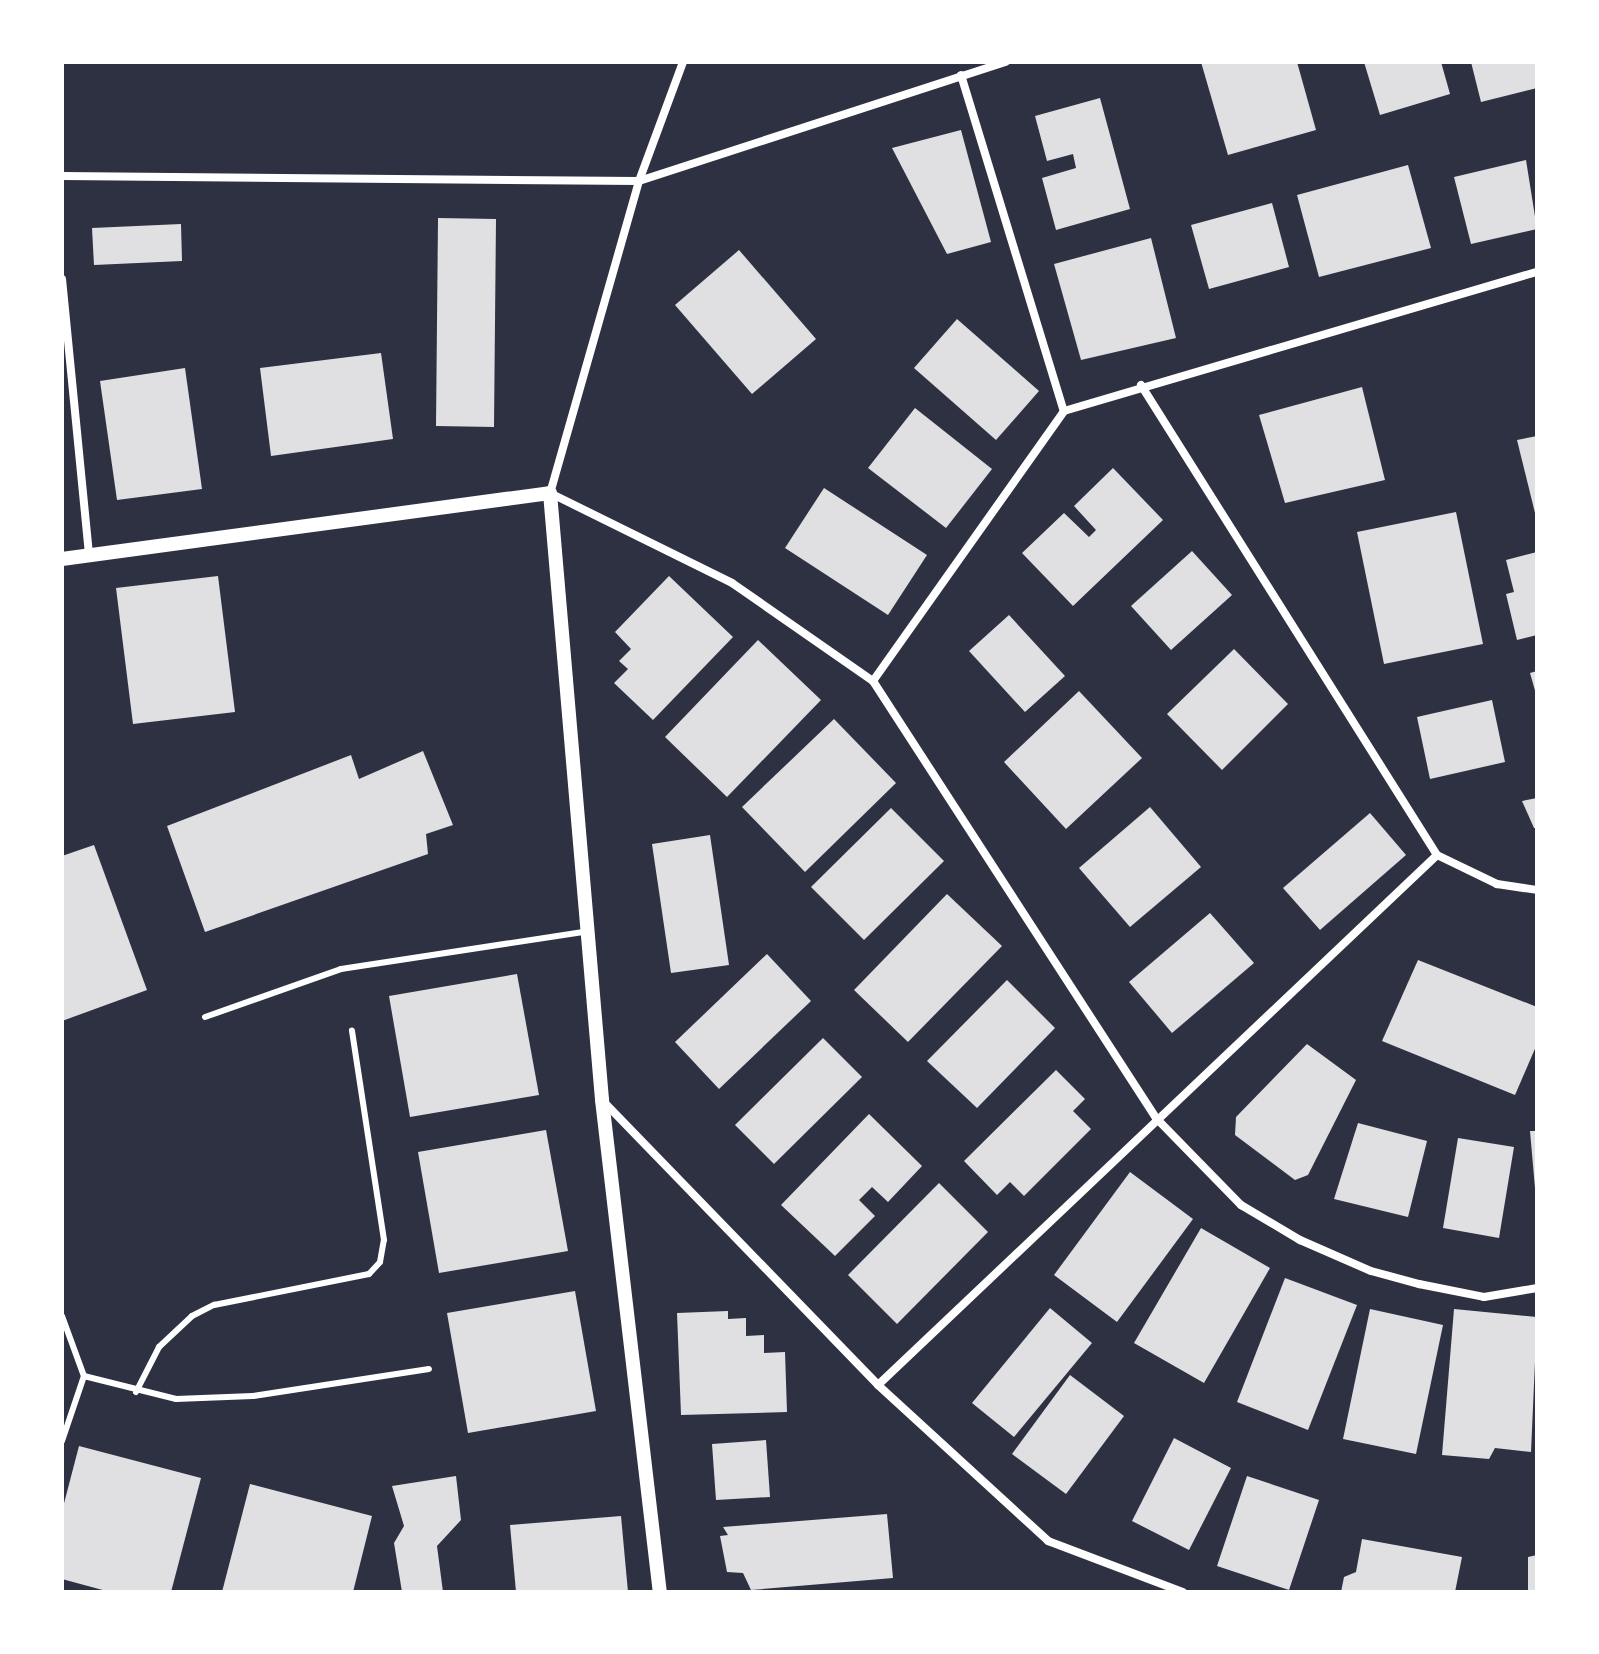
<!DOCTYPE html>
<style>
body{margin:0}
#map{position:relative;width:1599px;height:1654px;overflow:hidden;background:#2d3142;font-family:Cabin,sans-serif}
div>[style]{position:absolute}
[style*='--x']{left:calc(var(--x)*1px);top:calc(var(--y)*1px);width:calc(var(--w)*1px);rotate:calc(var(--a)*1deg)}
.building>*{inset:0;background:#e0e0e3}
.service>*{height:6px;margin:-3px;padding:0 3px;transform-origin:3px;border-radius:3px;background:#fff}
.minor>*{height:8px;margin:-4px;padding:0 4px;transform-origin:4px;border-radius:4px;background:#fff}
.tertiary>*{height:14px;margin:-7px;padding:0 7px;transform-origin:7px;border-radius:7px;background:#fff}
span{translate:-50% -50%;white-space:nowrap;text-align:center;line-height:1.15;-webkit-text-stroke:6px #fff;paint-order:stroke}
.frame{position:absolute;inset:0;border:64px solid #fff;pointer-events:none}
</style>
<div id="map">
<div class="building">
<i style="clip-path:polygon(1201px 62px,1297px 62px,1316px 130px,1228px 155px)"></i>
<i style="clip-path:polygon(1364px 62px,1441px 62px,1450px 94px,1380px 115px)"></i>
<i style="clip-path:polygon(1471px 62px,1537px 62px,1537px 88px,1481px 102px)"></i>
<i style="clip-path:polygon(1100px 98px,1130px 209px,1056px 230px,1042px 178px,1076px 168px,1073px 154px,1047px 161px,1035px 116px)"></i>
<i style="clip-path:polygon(961px 130px,991px 242px,947px 254px,892px 148px)"></i>
<i style="clip-path:polygon(1526px 160px,1537px 229px,1471px 244px,1454px 177px)"></i>
<i style="clip-path:polygon(1408px 165px,1431px 248px,1319px 277px,1297px 195px)"></i>
<i style="clip-path:polygon(1272px 203px,1289px 267px,1209px 289px,1191px 225px)"></i>
<i style="clip-path:polygon(438px 218px,496px 219px,494px 427px,436px 426px)"></i>
<i style="clip-path:polygon(181px 224px,182px 261px,94px 265px,92px 228px)"></i>
<i style="clip-path:polygon(1151px 238px,1176px 338px,1081px 360px,1054px 264px)"></i>
<i style="clip-path:polygon(739px 250px,816px 339px,752px 394px,675px 305px)"></i>
<i style="clip-path:polygon(957px 319px,1039px 391px,996px 440px,914px 368px)"></i>
<i style="clip-path:polygon(381px 353px,393px 439px,271px 456px,260px 368px)"></i>
<i style="clip-path:polygon(185px 368px,202px 489px,117px 500px,100px 381px)"></i>
<i style="clip-path:polygon(1362px 387px,1385px 480px,1285px 503px,1259px 415px)"></i>
<i style="clip-path:polygon(915px 408px,992px 469px,946px 528px,868px 468px)"></i>
<i style="clip-path:polygon(1537px 436px,1537px 517px,1536px 517px,1517px 440px)"></i>
<i style="clip-path:polygon(1113px 468px,1163px 520px,1073px 606px,1022px 553px,1064px 513px,1089px 537px,1096px 530px,1074px 506px)"></i>
<i style="clip-path:polygon(824px 488px,927px 555px,888px 615px,785px 548px)"></i>
<i style="clip-path:polygon(1456px 512px,1483px 644px,1384px 664px,1357px 532px)"></i>
<i style="clip-path:polygon(1192px 551px,1232px 595px,1171px 650px,1131px 606px)"></i>
<i style="clip-path:polygon(1537px 552px,1537px 635px,1517px 640px,1506px 594px,1514px 592px,1506px 560px)"></i>
<i style="clip-path:polygon(218px 576px,235px 712px,133px 724px,116px 588px)"></i>
<i style="clip-path:polygon(669px 576px,733px 637px,653px 720px,614px 683px,628px 669px,619px 661px,631px 649px,615px 632px)"></i>
<i style="clip-path:polygon(1009px 615px,1065px 676px,1025px 712px,969px 651px)"></i>
<i style="clip-path:polygon(758px 640px,821px 700px,727px 797px,665px 737px)"></i>
<i style="clip-path:polygon(1234px 649px,1288px 704px,1222px 770px,1167px 714px)"></i>
<i style="clip-path:polygon(1537px 671px,1537px 694px,1536px 694px,1530px 673px)"></i>
<i style="clip-path:polygon(1079px 691px,1142px 758px,1066px 829px,1004px 762px)"></i>
<i style="clip-path:polygon(1492px 700px,1505px 762px,1430px 779px,1417px 717px)"></i>
<i style="clip-path:polygon(834px 719px,896px 783px,805px 872px,742px 807px)"></i>
<i style="clip-path:polygon(423px 751px,453px 825px,426px 834px,428px 854px,205px 932px,167px 826px,351px 755px,359px 779px)"></i>
<i style="clip-path:polygon(1537px 798px,1537px 828px,1534px 828px,1522px 801px)"></i>
<i style="clip-path:polygon(1150px 807px,1201px 867px,1130px 927px,1079px 868px)"></i>
<i style="clip-path:polygon(891px 808px,944px 861px,864px 940px,811px 887px)"></i>
<i style="clip-path:polygon(1370px 813px,1406px 855px,1320px 930px,1283px 888px)"></i>
<i style="clip-path:polygon(710px 835px,729px 965px,671px 973px,652px 844px)"></i>
<i style="clip-path:polygon(94px 845px,147px 990px,62px 1021px,62px 856px)"></i>
<i style="clip-path:polygon(947px 894px,1002px 946px,908px 1042px,854px 990px)"></i>
<i style="clip-path:polygon(1210px 913px,1254px 963px,1172px 1033px,1129px 982px)"></i>
<i style="clip-path:polygon(767px 954px,811px 1001px,719px 1089px,675px 1042px)"></i>
<i style="clip-path:polygon(1418px 960px,1537px 1007px,1537px 1044px,1515px 1095px,1382px 1041px)"></i>
<i style="clip-path:polygon(517px 974px,539px 1095px,410px 1117px,389px 996px)"></i>
<i style="clip-path:polygon(1007px 980px,1055px 1028px,977px 1108px,927px 1061px)"></i>
<i style="clip-path:polygon(823px 1038px,862px 1077px,774px 1164px,735px 1125px)"></i>
<i style="clip-path:polygon(1307px 1044px,1356px 1080px,1308px 1175px,1295px 1180px,1235px 1135px,1236px 1117px)"></i>
<i style="clip-path:polygon(1056px 1070px,1085px 1099px,1073px 1111px,1091px 1129px,1024px 1196px,1010px 1182px,997px 1195px,964px 1161px)"></i>
<i style="clip-path:polygon(869px 1114px,922px 1166px,888px 1202px,872px 1187px,859px 1200px,875px 1216px,835px 1256px,781px 1205px)"></i>
<i style="clip-path:polygon(1358px 1123px,1427px 1141px,1408px 1217px,1334px 1199px)"></i>
<i style="clip-path:polygon(546px 1130px,568px 1251px,439px 1273px,418px 1152px)"></i>
<i style="clip-path:polygon(1530px 1131px,1537px 1131px,1537px 1188px,1535px 1188px)"></i>
<i style="clip-path:polygon(1458px 1138px,1514px 1147px,1499px 1238px,1443px 1228px)"></i>
<i style="clip-path:polygon(1130px 1172px,1193px 1219px,1117px 1322px,1054px 1275px)"></i>
<i style="clip-path:polygon(939px 1183px,988px 1232px,897px 1324px,848px 1275px)"></i>
<i style="clip-path:polygon(1201px 1228px,1270px 1268px,1204px 1383px,1134px 1343px)"></i>
<i style="clip-path:polygon(1285px 1278px,1357px 1305px,1308px 1430px,1237px 1402px)"></i>
<i style="clip-path:polygon(575px 1291px,596px 1411px,468px 1433px,447px 1313px)"></i>
<i style="clip-path:polygon(1050px 1308px,1092px 1343px,1014px 1437px,972px 1403px)"></i>
<i style="clip-path:polygon(1370px 1309px,1443px 1325px,1416px 1454px,1343px 1439px)"></i>
<i style="clip-path:polygon(1454px 1309px,1537px 1317px,1531px 1452px,1495px 1448px,1489px 1459px,1442px 1455px)"></i>
<i style="clip-path:polygon(728px 1311px,728px 1319px,746px 1318px,746px 1336px,764px 1335px,764px 1353px,785px 1352px,787px 1412px,681px 1415px,677px 1313px)"></i>
<i style="clip-path:polygon(1070px 1375px,1124px 1416px,1066px 1494px,1012px 1454px)"></i>
<i style="clip-path:polygon(1174px 1438px,1231px 1468px,1189px 1550px,1132px 1521px)"></i>
<i style="clip-path:polygon(766px 1440px,770px 1497px,716px 1500px,712px 1444px)"></i>
<i style="clip-path:polygon(79px 1446px,201px 1478px,171px 1592px,110px 1592px,62px 1579px,62px 1511px)"></i>
<i style="clip-path:polygon(456px 1476px,461px 1520px,437px 1546px,443px 1592px,402px 1592px,394px 1543px,404px 1526px,392px 1486px)"></i>
<i style="clip-path:polygon(1247px 1476px,1319px 1500px,1289px 1590px,1217px 1566px)"></i>
<i style="clip-path:polygon(250px 1484px,372px 1516px,353px 1592px,222px 1592px)"></i>
<i style="clip-path:polygon(887px 1514px,893px 1578px,751px 1590px,743px 1573px,727px 1572px,720px 1536px,728px 1535px,723px 1527px)"></i>
<i style="clip-path:polygon(621px 1516px,628px 1592px,516px 1592px,510px 1525px)"></i>
<i style="clip-path:polygon(1362px 1539px,1462px 1557px,1455px 1592px,1341px 1592px,1344px 1577px,1356px 1572px)"></i>
<i style="clip-path:polygon(1537px 1555px,1537px 1592px,1528px 1592px,1528px 1557px)"></i>
</div>
<div class="service">
<i style="--x:205;--y:1017;--w:144;--a:-19.4"></i>
<i style="--x:341;--y:969;--w:250;--a:-8.7"></i>
<i style="--x:62;--y:1316;--w:64;--a:69.9"></i>
<i style="--x:84;--y:1376;--w:69;--a:108.7"></i>
<i style="--x:84;--y:1376;--w:95;--a:14"></i>
<i style="--x:176;--y:1399;--w:77;--a:-2.2"></i>
<i style="--x:253;--y:1396;--w:178;--a:-8.7"></i>
<i style="--x:136;--y:1392;--w:51;--a:-62.9"></i>
<i style="--x:159;--y:1347;--w:45;--a:-43.2"></i>
<i style="--x:192;--y:1316;--w:25;--a:-27"></i>
<i style="--x:214;--y:1305;--w:158;--a:-11.3"></i>
<i style="--x:369;--y:1274;--w:16;--a:-47"></i>
<i style="--x:380;--y:1262;--w:22;--a:-80"></i>
<i style="--x:384;--y:1240;--w:212;--a:-98.7"></i>
</div>
<div class="minor">
<i style="--x:683;--y:62;--w:127;--a:110.3"></i>
<i style="--x:639;--y:181;--w:324;--a:105.9"></i>
<i style="--x:550;--y:493;--w:203;--a:26.3"></i>
<i style="--x:732;--y:583;--w:172;--a:34.8"></i>
<i style="--x:873;--y:681;--w:521;--a:57.07"></i>
<i style="--x:1156;--y:1118;--w:122;--a:45.7"></i>
<i style="--x:1241;--y:1205;--w:69;--a:30.7"></i>
<i style="--x:1300;--y:1240;--w:77;--a:23.6"></i>
<i style="--x:1371;--y:1271;--w:50;--a:15.2"></i>
<i style="--x:1419;--y:1284;--w:66;--a:11.3"></i>
<i style="--x:1484;--y:1297;--w:54;--a:-9.6"></i>
<i style="--x:961;--y:75;--w:351;--a:73"></i>
<i style="--x:62;--y:176;--w:577;--a:0.5"></i>
<i style="--x:639;--y:181;--w:386;--a:-18"></i>
<i style="--x:62;--y:279;--w:277;--a:84.4"></i>
<i style="--x:1141;--y:385;--w:555;--a:57.8"></i>
<i style="--x:1437;--y:855;--w:67;--a:25.8"></i>
<i style="--x:1497;--y:884;--w:40;--a:8.5"></i>
<i style="--x:873;--y:681;--w:331;--a:-54.7"></i>
<i style="--x:1064;--y:411;--w:493;--a:-16.4"></i>
<i style="--x:602;--y:1100;--w:397;--a:45.9"></i>
<i style="--x:878;--y:1385;--w:231;--a:42.5"></i>
<i style="--x:1048;--y:1541;--w:144;--a:20.7"></i>
<i style="--x:878;--y:1385;--w:770;--a:-43.47"></i>
</div>
<div class="tertiary">
<i style="--x:62;--y:559;--w:492;--a:-7.7"></i>
<i style="--x:550;--y:493;--w:609;--a:85.1"></i>
<i style="--x:602;--y:1100;--w:495;--a:83.3"></i>
</div>
<div class="frame"></div>
</div>
